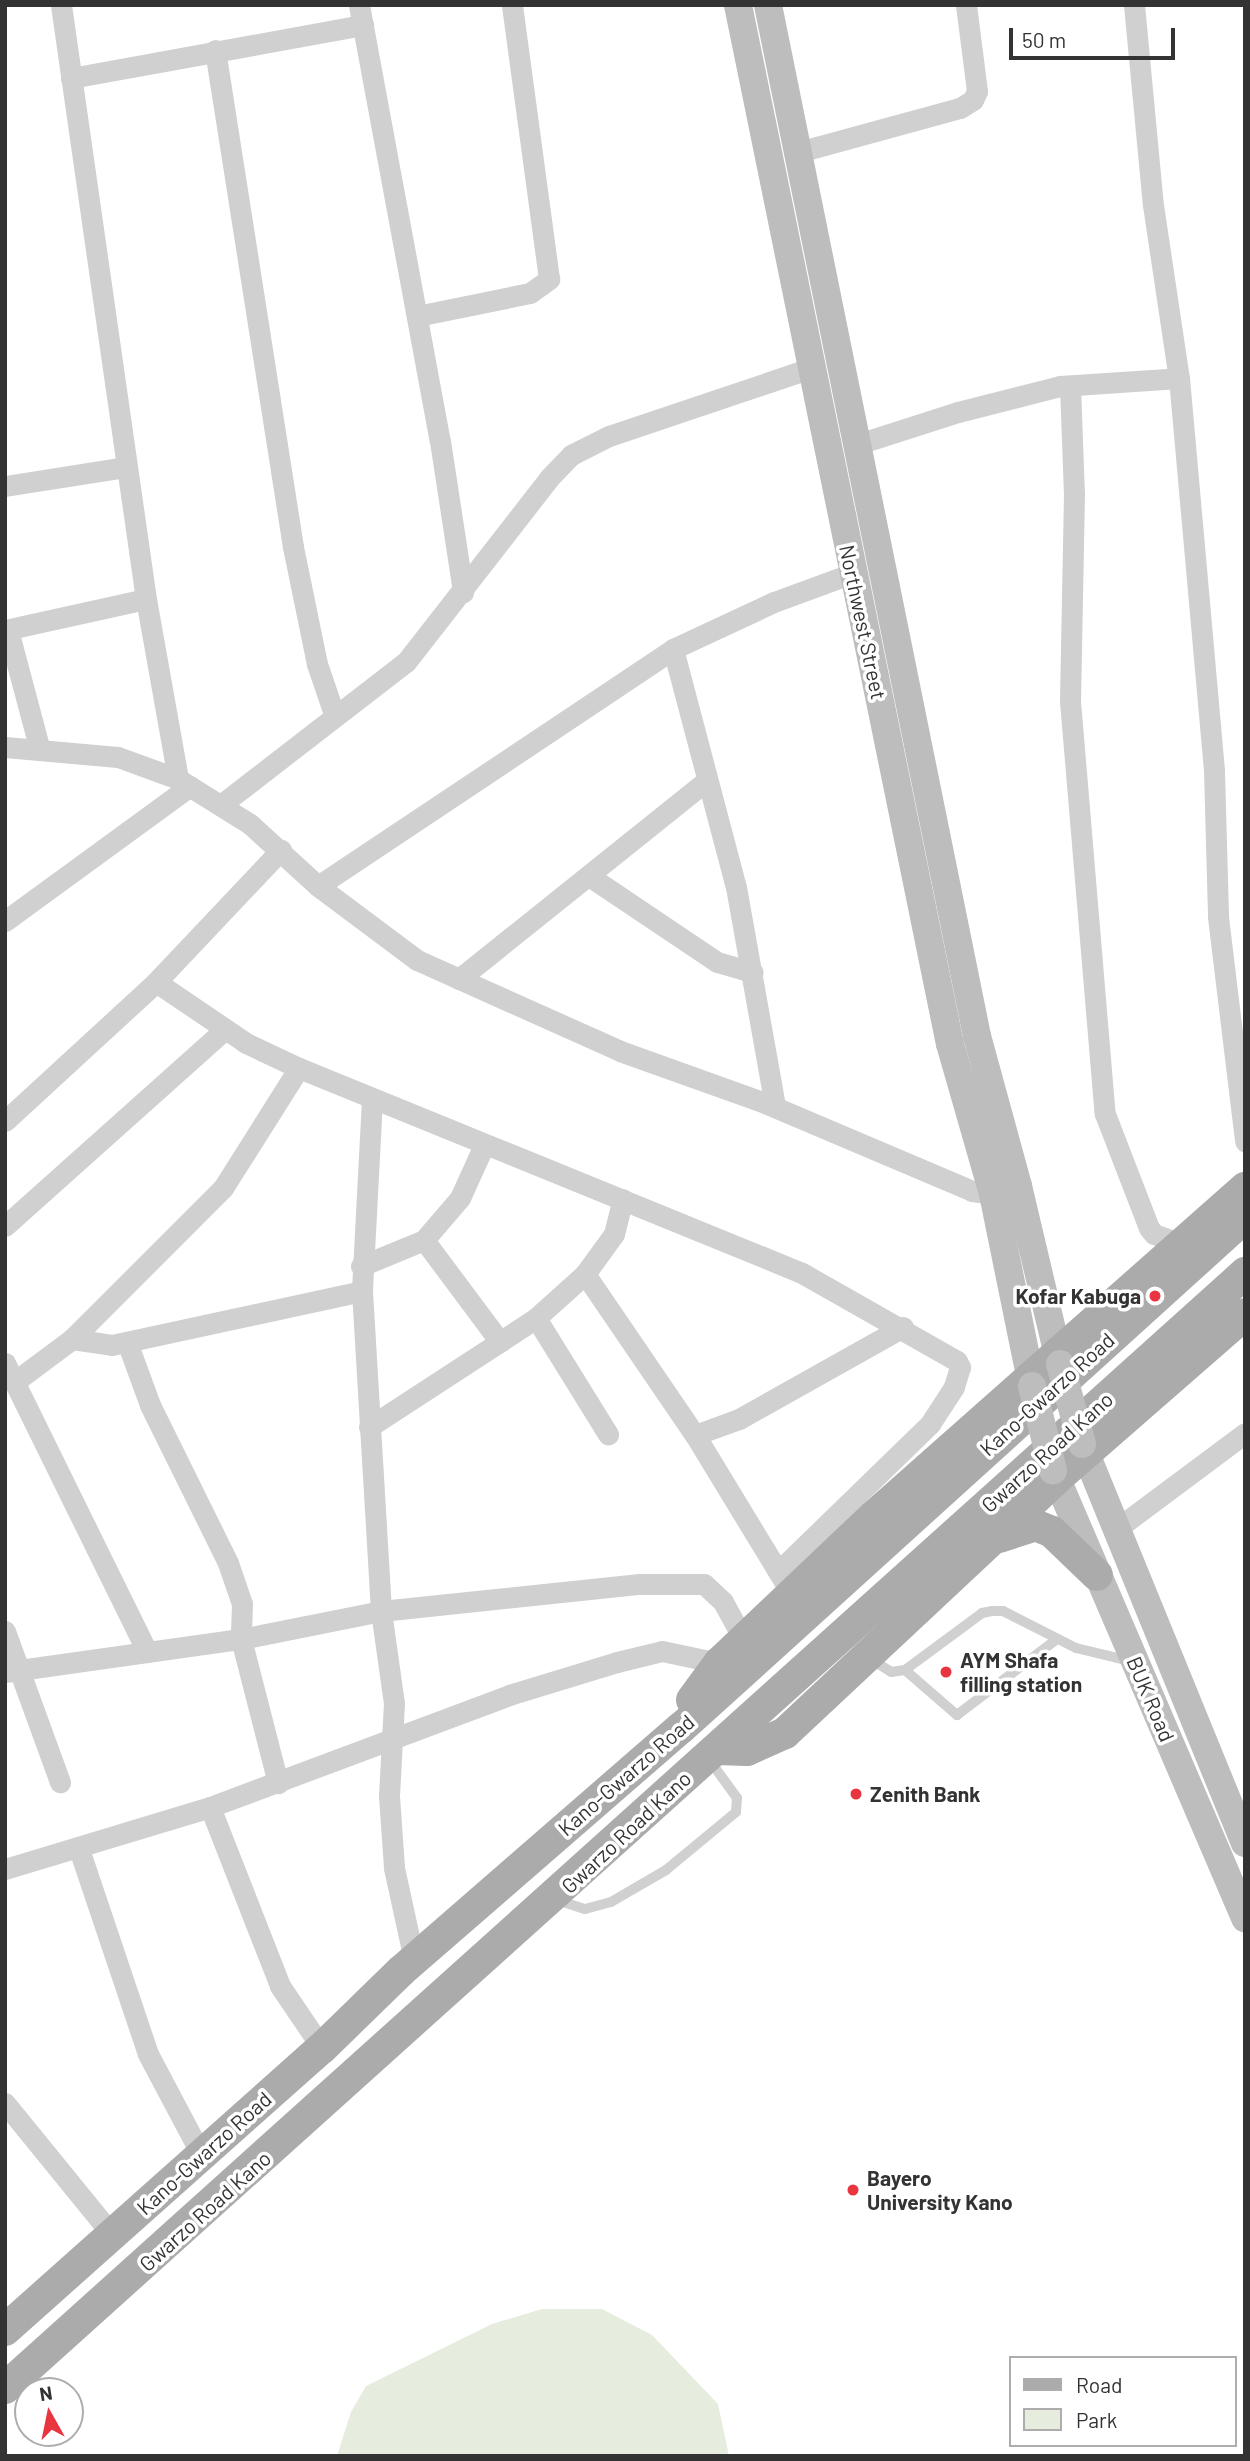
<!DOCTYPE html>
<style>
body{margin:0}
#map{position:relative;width:1250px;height:2461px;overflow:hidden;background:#fff;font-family:Barlow,sans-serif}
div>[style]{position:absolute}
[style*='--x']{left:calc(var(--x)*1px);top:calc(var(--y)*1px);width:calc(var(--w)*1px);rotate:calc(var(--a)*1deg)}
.green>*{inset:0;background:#e6ecde}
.lane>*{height:10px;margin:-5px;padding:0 5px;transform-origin:5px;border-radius:5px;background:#d0d0d0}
.street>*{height:21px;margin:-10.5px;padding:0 10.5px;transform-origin:10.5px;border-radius:10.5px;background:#d0d0d0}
.secondary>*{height:28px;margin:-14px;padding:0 14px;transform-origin:14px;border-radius:14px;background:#bdbdbd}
.primary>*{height:32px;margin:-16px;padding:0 16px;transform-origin:16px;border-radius:16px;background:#ababab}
.secondary-bridge>*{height:28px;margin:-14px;padding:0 14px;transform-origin:14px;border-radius:14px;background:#bdbdbd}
.dots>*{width:19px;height:19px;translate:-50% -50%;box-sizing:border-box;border:4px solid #fff;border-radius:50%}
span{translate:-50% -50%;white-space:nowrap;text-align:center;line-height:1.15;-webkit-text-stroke:7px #fff;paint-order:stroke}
.street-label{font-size:21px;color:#333}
.poi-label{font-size:21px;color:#333;font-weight:700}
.right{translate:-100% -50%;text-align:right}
.left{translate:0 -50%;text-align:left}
.frame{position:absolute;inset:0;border:7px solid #333;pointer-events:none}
.legend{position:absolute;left:1009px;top:2356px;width:228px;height:91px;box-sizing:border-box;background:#fff;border:2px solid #adadad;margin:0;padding:9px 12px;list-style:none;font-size:21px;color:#333}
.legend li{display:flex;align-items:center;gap:14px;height:35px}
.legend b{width:35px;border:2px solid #adadad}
.north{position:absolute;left:14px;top:2377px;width:70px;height:70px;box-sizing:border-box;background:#fff;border:2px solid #adadad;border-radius:50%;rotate:351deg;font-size:19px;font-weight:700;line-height:28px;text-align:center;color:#333}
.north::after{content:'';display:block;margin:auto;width:24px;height:32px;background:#e93540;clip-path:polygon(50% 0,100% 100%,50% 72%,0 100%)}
.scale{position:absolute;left:1009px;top:28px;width:166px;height:32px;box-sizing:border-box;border:4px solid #333;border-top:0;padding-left:9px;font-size:21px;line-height:24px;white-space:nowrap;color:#333;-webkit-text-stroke:5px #fff;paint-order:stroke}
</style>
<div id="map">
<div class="green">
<i style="clip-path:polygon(542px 2309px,602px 2309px,652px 2335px,718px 2404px,729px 2456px,337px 2456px,351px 2412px,366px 2386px,492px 2324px)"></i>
</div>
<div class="lane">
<i style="--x:869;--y:1658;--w:26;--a:32"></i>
<i style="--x:891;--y:1672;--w:14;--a:-8"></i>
<i style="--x:905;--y:1670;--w:96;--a:-36.5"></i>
<i style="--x:982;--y:1613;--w:10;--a:-11"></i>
<i style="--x:992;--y:1611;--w:11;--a:0"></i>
<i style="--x:1003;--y:1611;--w:82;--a:26.9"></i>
<i style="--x:1076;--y:1648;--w:56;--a:13.5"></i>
<i style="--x:905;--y:1670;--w:69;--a:40.9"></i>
<i style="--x:957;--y:1715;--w:126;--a:-37.2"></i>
<i style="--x:557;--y:1900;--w:29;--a:18"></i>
<i style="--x:585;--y:1909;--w:27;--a:-15"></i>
<i style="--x:611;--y:1902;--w:64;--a:-30.2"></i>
<i style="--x:666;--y:1870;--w:91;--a:-39.6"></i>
<i style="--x:736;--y:1812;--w:14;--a:-86"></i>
<i style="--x:737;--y:1798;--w:49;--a:-125.9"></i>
</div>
<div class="street">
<i style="--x:61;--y:5;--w:600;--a:81.86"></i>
<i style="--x:146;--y:599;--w:183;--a:79.9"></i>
<i style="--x:359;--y:5;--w:443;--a:79.5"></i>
<i style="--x:440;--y:441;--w:153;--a:81.3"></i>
<i style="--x:1134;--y:5;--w:201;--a:84.6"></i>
<i style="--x:1153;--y:205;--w:175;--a:81.5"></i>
<i style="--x:1179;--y:378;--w:395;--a:84.9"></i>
<i style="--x:1214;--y:771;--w:146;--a:88.4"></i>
<i style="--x:1218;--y:917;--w:226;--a:83.1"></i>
<i style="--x:215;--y:50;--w:503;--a:81.08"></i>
<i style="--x:293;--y:547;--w:119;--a:78.4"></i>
<i style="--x:317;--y:664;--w:53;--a:71.2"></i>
<i style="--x:71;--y:78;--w:297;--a:-10.3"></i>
<i style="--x:795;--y:153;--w:171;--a:-15.3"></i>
<i style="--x:960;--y:108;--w:15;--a:-32"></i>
<i style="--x:973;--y:100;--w:10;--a:-66"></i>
<i style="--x:977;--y:91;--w:87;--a:-97.3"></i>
<i style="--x:417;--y:316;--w:115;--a:-11.5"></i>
<i style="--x:530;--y:293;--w:24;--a:-36"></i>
<i style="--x:549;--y:279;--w:276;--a:-97.7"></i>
<i style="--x:1070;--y:386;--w:107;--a:87.9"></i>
<i style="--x:1074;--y:493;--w:208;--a:91.1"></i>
<i style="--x:1070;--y:701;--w:414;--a:85.2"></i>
<i style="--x:1105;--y:1114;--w:122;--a:68.9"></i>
<i style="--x:1149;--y:1228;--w:8;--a:50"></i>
<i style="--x:1154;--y:1234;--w:29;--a:20"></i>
<i style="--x:855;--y:445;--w:108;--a:-17.8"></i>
<i style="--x:958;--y:412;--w:105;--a:-14.3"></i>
<i style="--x:1060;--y:386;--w:119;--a:-3.8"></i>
<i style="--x:5;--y:486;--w:123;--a:-8.9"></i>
<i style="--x:5;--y:630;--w:144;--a:-12.4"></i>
<i style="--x:8;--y:630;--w:124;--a:75.1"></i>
<i style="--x:673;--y:649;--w:246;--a:75.2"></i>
<i style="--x:736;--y:887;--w:223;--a:79.9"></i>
<i style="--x:5;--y:747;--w:113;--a:5.1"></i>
<i style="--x:118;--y:757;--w:64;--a:20.1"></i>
<i style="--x:178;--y:779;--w:85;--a:32"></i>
<i style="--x:250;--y:824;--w:92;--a:42.4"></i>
<i style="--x:318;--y:886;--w:124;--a:36.8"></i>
<i style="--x:417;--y:960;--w:222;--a:24.1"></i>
<i style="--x:620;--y:1051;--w:154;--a:19.7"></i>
<i style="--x:765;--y:1103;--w:225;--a:23"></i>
<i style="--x:972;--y:1191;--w:21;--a:8"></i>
<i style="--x:222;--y:804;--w:232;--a:-37.7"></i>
<i style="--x:406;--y:662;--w:233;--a:-52.1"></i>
<i style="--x:549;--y:478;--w:32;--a:-46"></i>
<i style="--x:571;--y:455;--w:42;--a:-26.6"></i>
<i style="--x:609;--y:436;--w:213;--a:-18.6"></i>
<i style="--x:589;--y:876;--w:154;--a:33.9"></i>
<i style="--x:717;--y:962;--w:37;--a:16"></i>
<i style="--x:318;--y:886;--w:427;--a:-33.7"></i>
<i style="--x:673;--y:649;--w:111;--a:-25"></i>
<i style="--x:774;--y:602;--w:84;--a:-20.2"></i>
<i style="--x:5;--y:921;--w:229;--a:-36.1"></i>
<i style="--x:459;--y:979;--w:318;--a:-38.7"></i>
<i style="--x:156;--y:982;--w:109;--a:34.1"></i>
<i style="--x:246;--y:1043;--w:59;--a:25.3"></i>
<i style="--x:299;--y:1068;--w:543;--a:22.17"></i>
<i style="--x:802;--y:1273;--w:178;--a:29.6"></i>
<i style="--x:957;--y:1361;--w:7;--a:63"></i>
<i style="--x:960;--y:1367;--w:21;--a:107"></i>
<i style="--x:954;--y:1387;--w:44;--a:123"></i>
<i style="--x:930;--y:1424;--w:212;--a:135.8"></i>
<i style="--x:372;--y:1099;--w:192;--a:93"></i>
<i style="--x:362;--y:1291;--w:321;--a:86.6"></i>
<i style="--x:381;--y:1611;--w:93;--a:82"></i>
<i style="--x:394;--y:1703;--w:93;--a:93.1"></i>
<i style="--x:389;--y:1796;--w:72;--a:86"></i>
<i style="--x:394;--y:1868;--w:94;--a:77.7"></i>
<i style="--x:5;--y:1121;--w:205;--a:-42.6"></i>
<i style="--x:156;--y:982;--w:182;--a:-46.6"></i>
<i style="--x:5;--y:1226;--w:294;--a:-41.8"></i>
<i style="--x:424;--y:1240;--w:127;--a:53.3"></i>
<i style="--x:361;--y:1266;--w:68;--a:-22.4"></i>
<i style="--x:424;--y:1240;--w:55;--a:-49.4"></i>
<i style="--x:460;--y:1198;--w:58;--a:-65.6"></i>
<i style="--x:585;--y:1274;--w:195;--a:55.7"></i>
<i style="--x:695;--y:1435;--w:173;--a:58.7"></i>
<i style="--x:536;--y:1318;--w:137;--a:58.2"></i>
<i style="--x:72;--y:1339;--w:40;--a:8.5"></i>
<i style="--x:112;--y:1345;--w:256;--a:-12.2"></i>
<i style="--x:127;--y:1342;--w:67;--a:69.9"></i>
<i style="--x:150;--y:1405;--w:176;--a:63.7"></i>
<i style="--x:228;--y:1563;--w:43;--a:71.1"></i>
<i style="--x:242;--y:1604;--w:35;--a:92"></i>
<i style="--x:241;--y:1639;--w:149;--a:75.6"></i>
<i style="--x:5;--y:1363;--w:322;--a:63.8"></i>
<i style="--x:17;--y:1380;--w:69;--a:-36.7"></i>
<i style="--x:72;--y:1339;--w:214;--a:-45"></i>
<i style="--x:223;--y:1188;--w:142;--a:-57.7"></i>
<i style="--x:369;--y:1427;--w:199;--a:-33.1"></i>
<i style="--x:536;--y:1318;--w:66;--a:-41.9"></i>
<i style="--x:585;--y:1274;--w:49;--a:-54.1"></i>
<i style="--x:614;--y:1234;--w:36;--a:-76"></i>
<i style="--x:695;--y:1435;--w:47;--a:-20"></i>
<i style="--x:739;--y:1419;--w:188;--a:-29.3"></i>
<i style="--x:1115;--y:1530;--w:162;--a:-36.7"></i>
<i style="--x:5;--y:1631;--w:161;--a:70"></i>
<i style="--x:5;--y:1672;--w:238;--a:-8"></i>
<i style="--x:241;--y:1639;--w:143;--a:-11.3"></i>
<i style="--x:381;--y:1611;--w:260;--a:-6"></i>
<i style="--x:640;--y:1584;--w:64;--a:0"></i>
<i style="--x:704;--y:1584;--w:26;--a:43"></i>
<i style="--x:723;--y:1602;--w:43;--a:61.1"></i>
<i style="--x:210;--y:1807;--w:192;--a:68.6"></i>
<i style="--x:280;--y:1986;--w:75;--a:55.9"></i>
<i style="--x:79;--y:1849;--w:216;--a:71.4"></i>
<i style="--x:148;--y:2054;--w:113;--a:62.1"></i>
<i style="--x:5;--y:1869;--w:214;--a:-16.8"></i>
<i style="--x:210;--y:1807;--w:319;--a:-20.5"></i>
<i style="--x:509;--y:1695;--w:113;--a:-17"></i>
<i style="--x:617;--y:1662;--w:46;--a:-13.7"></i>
<i style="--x:662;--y:1651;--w:58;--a:11.9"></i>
<i style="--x:5;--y:2103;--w:171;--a:50.9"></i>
</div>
<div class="secondary">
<i style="--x:738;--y:5;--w:1060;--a:78.47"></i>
<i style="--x:950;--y:1044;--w:156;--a:74"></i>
<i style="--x:993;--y:1194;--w:196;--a:78.5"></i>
<i style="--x:768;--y:5;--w:1052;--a:78.54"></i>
<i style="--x:977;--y:1036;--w:156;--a:74.7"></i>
<i style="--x:1018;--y:1186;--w:183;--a:76.7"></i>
<i style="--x:1082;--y:1444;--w:431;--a:67.8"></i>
<i style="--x:1053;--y:1470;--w:488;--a:66.8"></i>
</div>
<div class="primary">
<i style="--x:999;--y:1537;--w:38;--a:-18"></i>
<i style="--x:1035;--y:1525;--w:18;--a:22"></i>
<i style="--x:1052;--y:1532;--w:62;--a:43.7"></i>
<i style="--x:692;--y:1700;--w:46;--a:-53.9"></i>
<i style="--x:719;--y:1663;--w:212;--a:-43.5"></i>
<i style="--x:873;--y:1517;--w:497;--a:-41.5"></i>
<i style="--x:717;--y:1749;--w:30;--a:2"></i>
<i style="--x:747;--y:1750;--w:42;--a:-24.1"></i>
<i style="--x:785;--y:1733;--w:370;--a:-43.1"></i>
<i style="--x:1055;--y:1480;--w:252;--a:-41.1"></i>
<i style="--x:5;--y:2330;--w:424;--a:-41.7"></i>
<i style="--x:322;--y:2048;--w:110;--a:-44.3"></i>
<i style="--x:401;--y:1971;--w:371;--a:-41"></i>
<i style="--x:681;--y:1728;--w:761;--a:-42.18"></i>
<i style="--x:5;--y:2388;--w:1668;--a:-41.96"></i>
</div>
<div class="secondary-bridge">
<i style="--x:1060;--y:1364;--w:83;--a:74.6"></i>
<i style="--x:1032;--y:1386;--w:87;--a:76"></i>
</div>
<div class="dots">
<i style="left:1155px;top:1296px;background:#e93540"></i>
<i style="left:946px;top:1672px;background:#e93540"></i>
<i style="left:856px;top:1794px;background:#e93540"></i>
<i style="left:853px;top:2190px;background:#e93540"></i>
</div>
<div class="street-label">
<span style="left:863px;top:622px;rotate:78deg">Northwest Street</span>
<span style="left:1047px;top:1394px;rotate:-42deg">Kano-Gwarzo Road</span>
<span style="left:1047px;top:1452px;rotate:-42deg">Gwarzo Road Kano</span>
<span style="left:1151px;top:1699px;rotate:67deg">BUK Road</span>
<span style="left:626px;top:1775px;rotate:-41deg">Kano-Gwarzo Road</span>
<span style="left:626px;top:1832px;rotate:-43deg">Gwarzo Road Kano</span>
<span style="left:204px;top:2153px;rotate:-42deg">Kano-Gwarzo Road</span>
<span style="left:205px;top:2211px;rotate:-42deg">Gwarzo Road Kano</span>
</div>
<div class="poi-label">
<span class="right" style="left:1141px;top:1296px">Kofar Kabuga</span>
<span class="left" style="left:960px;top:1672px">AYM Shafa<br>filling station</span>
<span class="left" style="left:870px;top:1794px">Zenith Bank</span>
<span class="left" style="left:867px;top:2190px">Bayero<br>University Kano</span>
</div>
<div class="frame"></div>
<ul class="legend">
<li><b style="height:9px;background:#ababab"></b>Road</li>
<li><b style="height:19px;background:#e6ecde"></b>Park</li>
</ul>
<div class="north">N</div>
<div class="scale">50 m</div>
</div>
